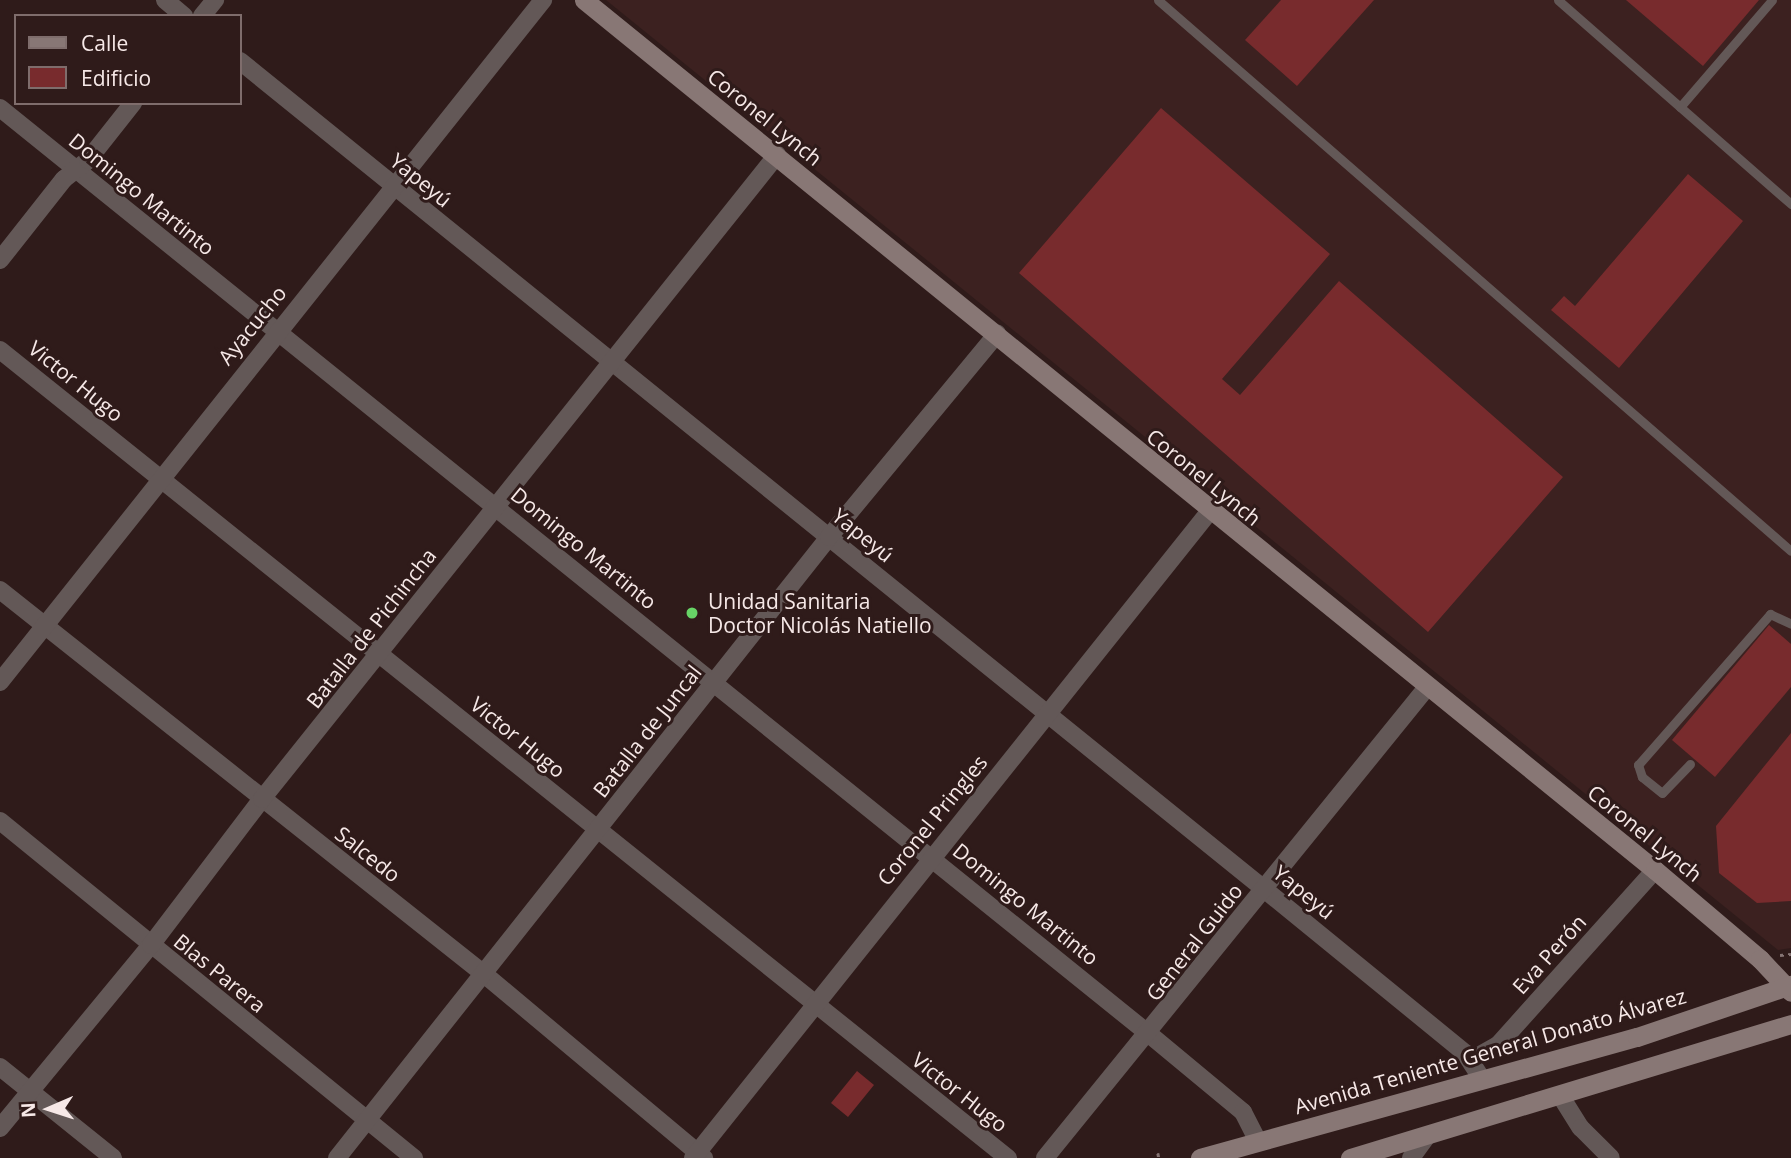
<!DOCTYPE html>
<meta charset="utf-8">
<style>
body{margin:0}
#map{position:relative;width:1791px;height:1158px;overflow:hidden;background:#2f1b1a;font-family:"Open Sans",sans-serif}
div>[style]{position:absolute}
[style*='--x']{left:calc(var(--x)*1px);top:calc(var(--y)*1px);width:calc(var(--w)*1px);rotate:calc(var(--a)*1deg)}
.built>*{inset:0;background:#3c2120}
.building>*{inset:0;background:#782b2d}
.path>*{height:2.5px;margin-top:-1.25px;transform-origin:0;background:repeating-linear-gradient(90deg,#857473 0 3.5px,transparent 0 8.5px)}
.service>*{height:9px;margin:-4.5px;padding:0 4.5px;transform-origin:4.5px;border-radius:4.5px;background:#635857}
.minor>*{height:18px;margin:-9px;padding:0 9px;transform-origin:9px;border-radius:9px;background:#635857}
.secondary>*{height:19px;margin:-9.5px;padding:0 9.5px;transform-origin:9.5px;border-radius:9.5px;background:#887775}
.dots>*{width:19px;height:19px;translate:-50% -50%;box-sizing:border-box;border:4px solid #2f1b1a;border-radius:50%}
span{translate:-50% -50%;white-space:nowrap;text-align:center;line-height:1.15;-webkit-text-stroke:6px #2f1b1a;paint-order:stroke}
.street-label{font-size:21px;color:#f6e8e7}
.poi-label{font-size:21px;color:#f6e8e7}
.left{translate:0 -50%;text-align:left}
.legend{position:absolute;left:14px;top:14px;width:228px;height:91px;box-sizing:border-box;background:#2f1b1a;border:2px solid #7f6d6c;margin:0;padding:9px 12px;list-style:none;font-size:21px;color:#f6e8e7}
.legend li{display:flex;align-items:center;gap:14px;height:35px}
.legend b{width:35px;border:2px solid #7f6d6c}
.north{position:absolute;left:14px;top:1074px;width:70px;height:70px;-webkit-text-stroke:5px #2f1b1a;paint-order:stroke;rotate:267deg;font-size:19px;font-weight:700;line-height:28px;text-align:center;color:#f6e8e7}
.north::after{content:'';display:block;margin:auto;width:24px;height:32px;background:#f6e8e7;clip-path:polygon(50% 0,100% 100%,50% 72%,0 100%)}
</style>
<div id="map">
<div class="built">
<i style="clip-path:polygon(606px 0,1791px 0,1791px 948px,1778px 950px)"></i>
</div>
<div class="building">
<i style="clip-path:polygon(1281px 0,1374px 0,1297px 86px,1245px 40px)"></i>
<i style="clip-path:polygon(1626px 0,1759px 0,1703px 66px)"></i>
<i style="clip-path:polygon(1161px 108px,1330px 254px,1222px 379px,1240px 395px,1339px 281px,1563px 477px,1428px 632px,1019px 273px)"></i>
<i style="clip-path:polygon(1688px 174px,1743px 221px,1619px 368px,1551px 310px,1564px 296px,1575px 306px)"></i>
<i style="clip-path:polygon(1769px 625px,1791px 644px,1791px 687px,1715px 777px,1672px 740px)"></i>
<i style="clip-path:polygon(1791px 733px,1791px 901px,1757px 903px,1719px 873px,1716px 826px)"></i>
<i style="clip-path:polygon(857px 1071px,874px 1085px,848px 1117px,831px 1103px)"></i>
</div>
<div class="path">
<i style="--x:1780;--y:955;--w:11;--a:-5"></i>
<i style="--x:1158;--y:1153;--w:5;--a:79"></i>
</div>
<div class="service">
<i style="--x:1158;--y:0;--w:839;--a:41.04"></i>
<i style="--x:1558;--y:0;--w:310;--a:41.2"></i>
<i style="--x:1680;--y:107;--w:141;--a:-49.3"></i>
<i style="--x:1690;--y:764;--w:40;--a:134"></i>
<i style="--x:1662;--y:793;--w:26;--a:-141"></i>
<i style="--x:1642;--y:777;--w:13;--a:-108"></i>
<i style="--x:1638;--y:765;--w:201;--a:-48.8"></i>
<i style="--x:1770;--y:614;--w:23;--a:25"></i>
</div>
<div class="minor">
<i style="--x:165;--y:0;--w:25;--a:40"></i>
<i style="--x:202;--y:16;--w:21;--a:-51"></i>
<i style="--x:240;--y:61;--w:1317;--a:38.96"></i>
<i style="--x:1264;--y:889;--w:259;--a:39.2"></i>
<i style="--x:1465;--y:1053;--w:31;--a:57"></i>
<i style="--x:0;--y:108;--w:1476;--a:38.87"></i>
<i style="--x:1149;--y:1034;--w:122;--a:39.7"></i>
<i style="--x:1243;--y:1112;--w:33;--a:63"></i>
<i style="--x:0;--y:260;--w:103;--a:-51.7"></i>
<i style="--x:64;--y:179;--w:31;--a:-38"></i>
<i style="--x:88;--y:160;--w:73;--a:-51.7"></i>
<i style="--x:0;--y:350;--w:1292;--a:38.72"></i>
<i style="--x:0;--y:590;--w:618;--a:38.43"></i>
<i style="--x:484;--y:974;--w:287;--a:39.9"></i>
<i style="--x:0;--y:682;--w:872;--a:-51.47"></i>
<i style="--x:0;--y:821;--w:534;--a:39.15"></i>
<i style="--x:1471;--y:1060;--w:31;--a:-29"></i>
<i style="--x:1498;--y:1045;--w:235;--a:-48.1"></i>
<i style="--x:0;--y:1067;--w:145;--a:38.8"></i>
<i style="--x:1560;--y:1095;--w:39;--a:58"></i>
<i style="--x:1581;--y:1128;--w:42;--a:45"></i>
<i style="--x:0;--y:1128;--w:237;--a:-50.5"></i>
<i style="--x:151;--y:945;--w:183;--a:-52.8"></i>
<i style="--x:262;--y:799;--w:825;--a:-51.35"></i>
<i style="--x:337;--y:1158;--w:792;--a:-51.61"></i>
<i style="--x:829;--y:537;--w:264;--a:-50.4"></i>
<i style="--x:693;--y:1158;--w:827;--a:-51.38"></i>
<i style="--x:1045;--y:1158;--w:608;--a:-50.94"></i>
<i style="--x:1411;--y:1158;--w:27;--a:-54"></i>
</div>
<div class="secondary">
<i style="--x:584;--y:0;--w:1380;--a:39.09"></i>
<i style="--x:1655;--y:870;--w:138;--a:40.3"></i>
<i style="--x:1760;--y:959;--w:45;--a:46.8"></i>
<i style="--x:1200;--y:1158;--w:453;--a:-15.5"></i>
<i style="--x:1637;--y:1037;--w:163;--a:-18.7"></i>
<i style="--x:1350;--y:1158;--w:461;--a:-16.9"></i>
</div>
<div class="dots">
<i style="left:692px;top:613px;background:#67d466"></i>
</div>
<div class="street-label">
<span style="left:765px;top:117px;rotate:39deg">Coronel Lynch</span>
<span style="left:421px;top:180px;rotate:39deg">Yapeyú</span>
<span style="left:142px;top:194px;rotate:39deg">Domingo Martinto</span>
<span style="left:252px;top:325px;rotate:-51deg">Ayacucho</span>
<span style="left:76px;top:381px;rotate:39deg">Victor Hugo</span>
<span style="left:1204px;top:477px;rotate:39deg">Coronel Lynch</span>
<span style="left:863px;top:535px;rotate:39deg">Yapeyú</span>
<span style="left:584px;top:548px;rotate:39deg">Domingo Martinto</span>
<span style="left:371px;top:628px;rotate:-52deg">Batalla de Pichincha</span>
<span style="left:647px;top:731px;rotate:-52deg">Batalla de Juncal</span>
<span style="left:518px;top:737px;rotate:39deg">Victor Hugo</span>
<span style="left:932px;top:820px;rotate:-51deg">Coronel Pringles</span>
<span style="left:1645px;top:833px;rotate:39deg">Coronel Lynch</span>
<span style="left:368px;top:854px;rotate:38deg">Salcedo</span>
<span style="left:1304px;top:892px;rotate:39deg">Yapeyú</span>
<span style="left:1026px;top:904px;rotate:39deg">Domingo Martinto</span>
<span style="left:1194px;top:942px;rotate:-52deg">General Guido</span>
<span style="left:1549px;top:954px;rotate:-48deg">Eva Perón</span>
<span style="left:220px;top:973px;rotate:39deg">Blas Parera</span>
<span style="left:1490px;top:1051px;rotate:-16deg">Avenida Teniente General Donato Álvarez</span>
<span style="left:960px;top:1092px;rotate:38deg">Victor Hugo</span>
</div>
<div class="poi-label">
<span class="left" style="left:708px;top:613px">Unidad Sanitaria<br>Doctor Nicolás Natiello</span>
</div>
<ul class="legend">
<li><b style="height:9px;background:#887775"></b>Calle</li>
<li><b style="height:19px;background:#782b2d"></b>Edificio</li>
</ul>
<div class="north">N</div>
</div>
